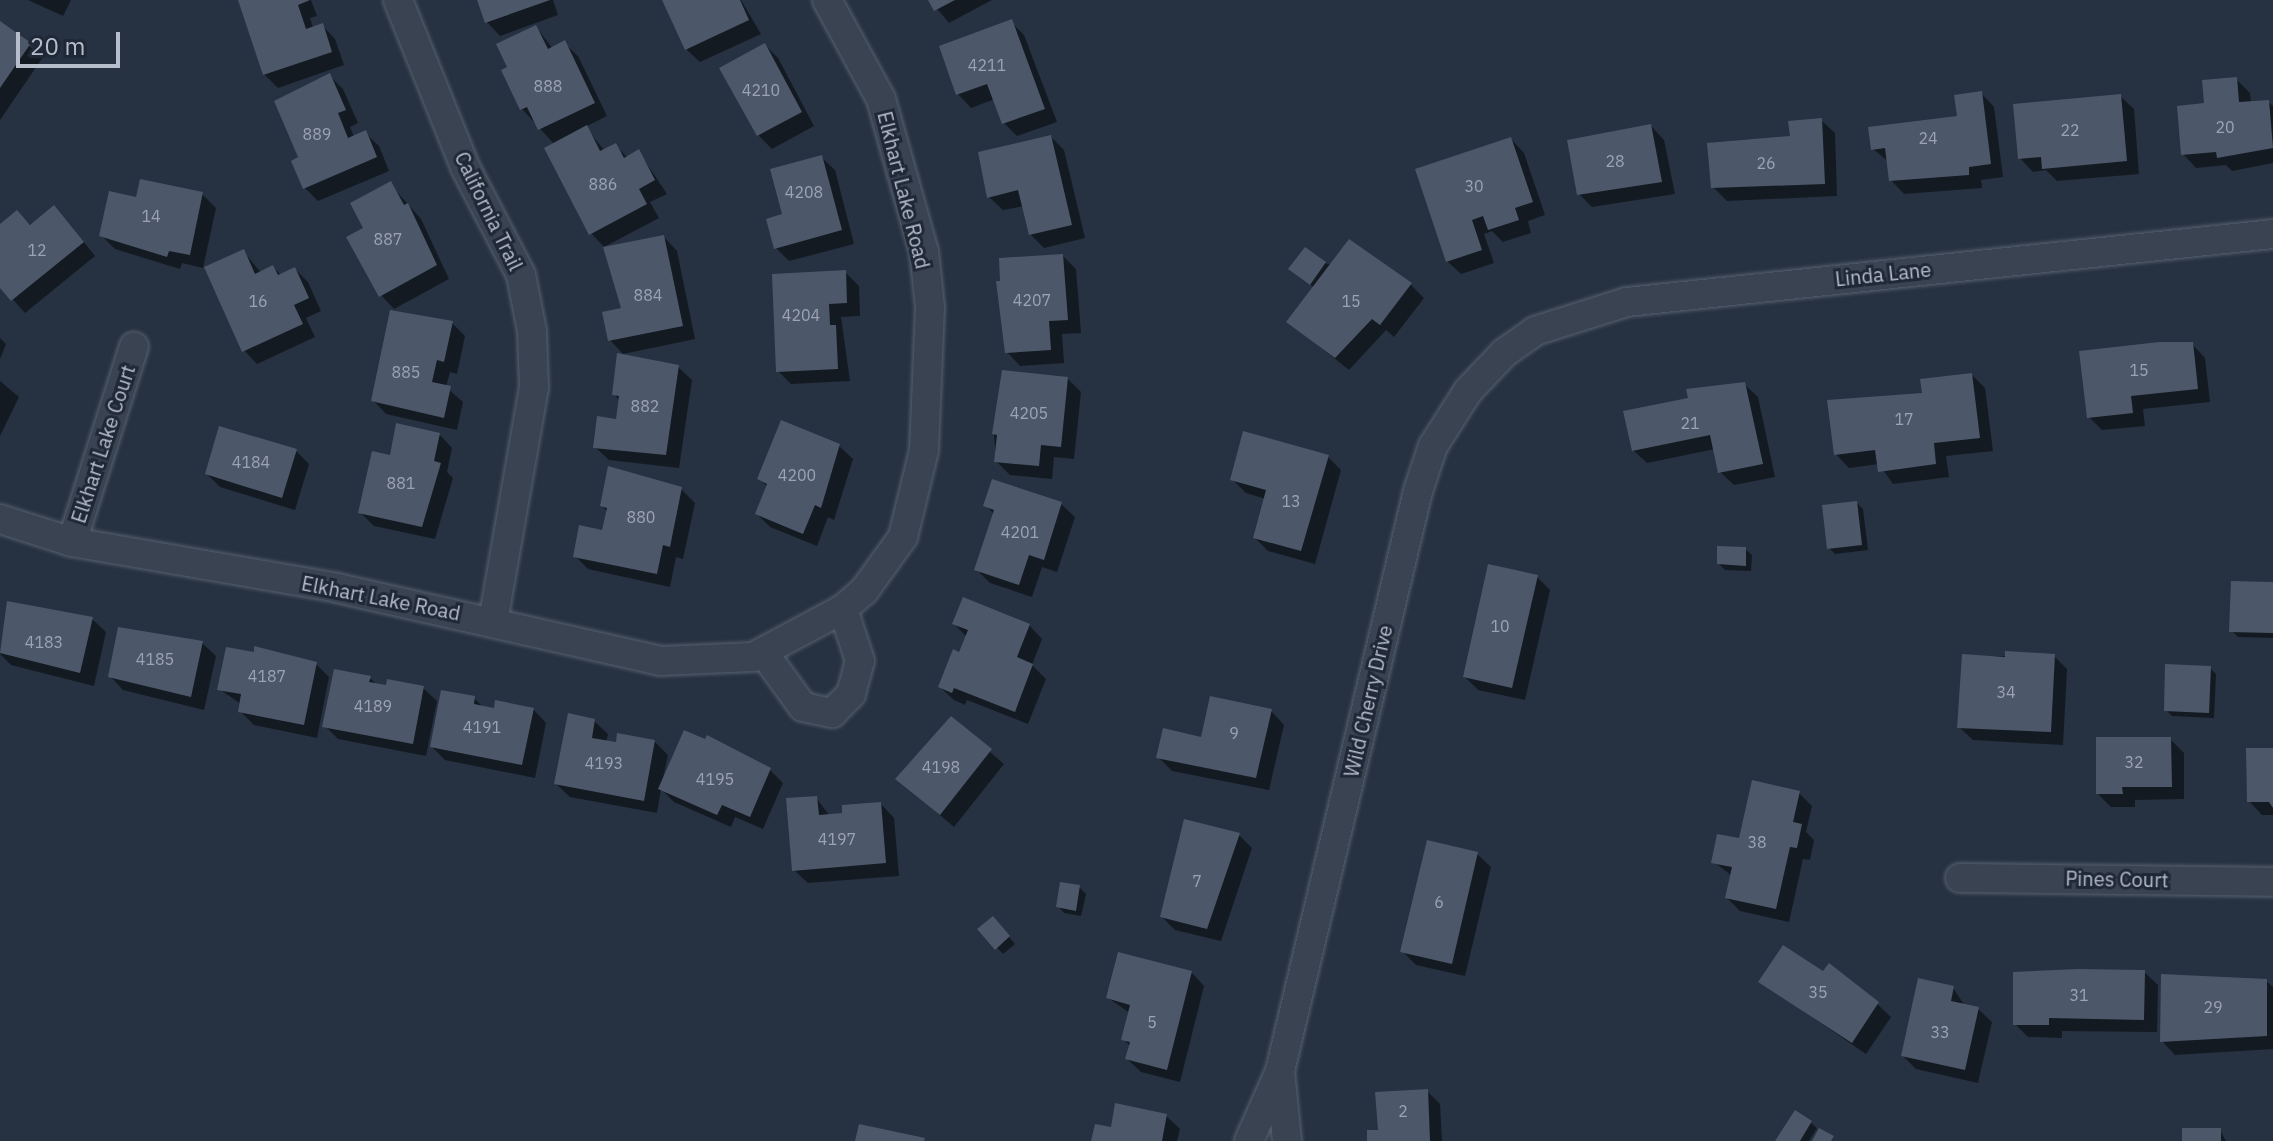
<!DOCTYPE html>
<style>
body{margin:0}
#map{position:relative;width:2273px;height:1141px;overflow:hidden;background:#263141;font-family:"IBM Plex Sans",sans-serif}
div>[style]{position:absolute}
[style*='--x']{left:calc(var(--x)*1px);top:calc(var(--y)*1px);width:calc(var(--w)*1px);rotate:calc(var(--a)*1deg)}
.shadow>*{inset:0;background:#0007}
.building>*{inset:0;background:#4c586a}
.roads{filter:drop-shadow(0 0 2px #58616e) drop-shadow(0 0 2px #58616e)}
.minor>*{height:28px;margin:-14px;padding:0 14px;transform-origin:14px;border-radius:14px;background:#3a4351}
span{translate:-50% -50%;white-space:nowrap;text-align:center;line-height:1.15;-webkit-text-stroke:6px #1f2836;paint-order:stroke}
.number-label{font-size:16px;color:#9ca4b3}
.number-label span{-webkit-text-stroke-width:0}
.street-label{font-size:20px;color:#b7becb}
.scale{position:absolute;left:16px;top:32px;width:104px;height:36px;box-sizing:border-box;border:4px solid #b7becb;border-top:0;padding-left:10px;font-size:24px;line-height:28px;white-space:nowrap;color:#b7becb;-webkit-text-stroke:6px #1f2836;paint-order:stroke}
</style>
<div id="map">
<div class="shadow">
<i style="clip-path:polygon(28px 0,71px 0,63px 16px)"></i>
<i style="clip-path:polygon(240px 0,311px 0,317px 16px,310px 18px,313px 28px,322px 25px,335px 39px,344px 65px,278px 88px,264px 74px)"></i>
<i style="clip-path:polygon(479px 0,553px 0,558px 15px,500px 36px,487px 22px)"></i>
<i style="clip-path:polygon(664px 0,741px 0,761px 34px,700px 62px,686px 49px)"></i>
<i style="clip-path:polygon(930px 0,992px 0,949px 23px)"></i>
<i style="clip-path:polygon(1011px 22px,1024px 35px,1057px 122px,1017px 136px,1004px 123px,995px 99px,971px 108px,958px 94px)"></i>
<i style="clip-path:polygon(0 23px,43px 57px,0 120px)"></i>
<i style="clip-path:polygon(536px 27px,553px 49px,564px 43px,578px 56px,607px 116px,585px 127px,605px 151px,615px 145px,628px 158px,639px 152px,667px 194px,650px 202px,659px 218px,604px 247px,591px 233px,555px 145px,522px 109px,510px 68px)"></i>
<i style="clip-path:polygon(765px 45px,778px 58px,814px 126px,772px 149px,758px 135px)"></i>
<i style="clip-path:polygon(330px 76px,343px 89px,358px 123px,350px 127px,354px 137px,365px 133px,379px 146px,389px 171px,318px 201px,305px 188px,301px 158px)"></i>
<i style="clip-path:polygon(2236px 79px,2250px 93px,2251px 103px,2268px 102px,2273px 106px,2273px 163px,2232px 171px,2226px 165px,2196px 168px,2183px 154px,2206px 105px)"></i>
<i style="clip-path:polygon(1981px 93px,1994px 107px,2003px 177px,1981px 180px,1982px 188px,1904px 194px,1891px 180px,1889px 162px,1873px 149px,1959px 118px)"></i>
<i style="clip-path:polygon(2120px 96px,2134px 109px,2139px 174px,2057px 181px,2046px 170px,2033px 172px,2020px 158px)"></i>
<i style="clip-path:polygon(1821px 120px,1835px 133px,1837px 196px,1727px 201px,1713px 187px)"></i>
<i style="clip-path:polygon(1651px 126px,1664px 140px,1675px 194px,1592px 207px,1579px 194px)"></i>
<i style="clip-path:polygon(1051px 137px,1064px 150px,1085px 238px,1044px 248px,1030px 234px,1024px 206px,1003px 210px,989px 197px)"></i>
<i style="clip-path:polygon(1511px 139px,1524px 153px,1545px 215px,1528px 221px,1531px 233px,1503px 242px,1492px 231px,1484px 234px,1494px 263px,1461px 274px,1447px 261px)"></i>
<i style="clip-path:polygon(821px 157px,835px 170px,854px 244px,789px 261px,776px 248px,784px 216px)"></i>
<i style="clip-path:polygon(390px 184px,421px 219px,449px 279px,394px 309px,381px 295px,366px 229px)"></i>
<i style="clip-path:polygon(202px 194px,216px 208px,203px 268px,182px 263px,180px 269px,115px 249px,101px 235px,138px 199px)"></i>
<i style="clip-path:polygon(17px 212px,32px 226px,67px 221px,95px 256px,25px 313px,0 285px,0 226px)"></i>
<i style="clip-path:polygon(664px 237px,677px 251px,695px 339px,623px 354px,610px 340px)"></i>
<i style="clip-path:polygon(244px 252px,261px 273px,273px 267px,281px 275px,295px 269px,308px 282px,321px 311px,306px 318px,315px 337px,257px 364px,244px 350px)"></i>
<i style="clip-path:polygon(1063px 256px,1076px 269px,1081px 333px,1062px 334px,1064px 363px,1020px 366px,1007px 352px)"></i>
<i style="clip-path:polygon(1324px 263px,1411px 285px,1424px 298px,1394px 337px,1386px 330px,1349px 370px,1289px 322px,1315px 288px,1297px 275px)"></i>
<i style="clip-path:polygon(845px 272px,859px 286px,860px 316px,841px 317px,850px 381px,791px 384px,778px 371px)"></i>
<i style="clip-path:polygon(452px 323px,465px 336px,457px 374px,450px 372px,446px 387px,463px 402px,457px 430px,386px 414px,373px 400px)"></i>
<i style="clip-path:polygon(0 338px,6px 344px,0 359px)"></i>
<i style="clip-path:polygon(2192px 344px,2205px 358px,2210px 402px,2143px 409px,2145px 426px,2102px 430px,2089px 417px)"></i>
<i style="clip-path:polygon(678px 367px,692px 380px,679px 468px,609px 460px,595px 447px,617px 421px,620px 401px,614px 394px)"></i>
<i style="clip-path:polygon(1972px 375px,1985px 388px,1993px 451px,1946px 456px,1949px 477px,1893px 484px,1879px 464px,1849px 468px,1836px 454px,1924px 395px)"></i>
<i style="clip-path:polygon(1067px 378px,1081px 392px,1074px 459px,1054px 457px,1052px 479px,1010px 475px,996px 461px,994px 434px)"></i>
<i style="clip-path:polygon(0 381px,19px 397px,0 436px)"></i>
<i style="clip-path:polygon(1744px 384px,1758px 397px,1775px 477px,1734px 485px,1720px 472px,1715px 449px,1647px 463px,1633px 450px,1690px 399px)"></i>
<i style="clip-path:polygon(439px 434px,452px 448px,447px 472px,453px 478px,435px 539px,374px 526px,361px 513px,391px 457px)"></i>
<i style="clip-path:polygon(839px 446px,853px 459px,834px 520px,828px 517px,817px 546px,770px 527px,757px 514px,768px 487px,759px 479px)"></i>
<i style="clip-path:polygon(296px 451px,309px 464px,295px 510px,220px 487px,207px 474px)"></i>
<i style="clip-path:polygon(1327px 456px,1341px 470px,1315px 564px,1268px 551px,1255px 538px,1266px 499px,1246px 493px,1232px 479px)"></i>
<i style="clip-path:polygon(993px 482px,1061px 504px,1075px 517px,1057px 572px,1042px 567px,1032px 597px,990px 583px,977px 570px,995px 515px,986px 506px)"></i>
<i style="clip-path:polygon(681px 489px,695px 503px,683px 559px,676px 557px,670px 587px,588px 569px,575px 556px,604px 532px,608px 512px,602px 506px)"></i>
<i style="clip-path:polygon(1857px 503px,1863px 509px,1868px 550px,1835px 554px,1829px 548px)"></i>
<i style="clip-path:polygon(1745px 549px,1752px 555px,1751px 571px,1725px 570px,1719px 564px)"></i>
<i style="clip-path:polygon(1537px 577px,1550px 590px,1525px 700px,1478px 690px,1465px 677px)"></i>
<i style="clip-path:polygon(2273px 584px,2273px 638px,2238px 637px,2232px 631px)"></i>
<i style="clip-path:polygon(8px 604px,92px 619px,106px 632px,94px 686px,11px 665px,0 654px)"></i>
<i style="clip-path:polygon(954px 624px,1029px 625px,1042px 639px,1032px 665px,1046px 679px,1028px 724px,967px 700px,965px 705px,954px 700px,940px 687px,967px 637px)"></i>
<i style="clip-path:polygon(202px 643px,216px 656px,204px 710px,123px 690px,110px 676px)"></i>
<i style="clip-path:polygon(1963px 656px,2054px 656px,2067px 669px,2063px 745px,1973px 740px,1959px 727px)"></i>
<i style="clip-path:polygon(316px 664px,329px 677px,317px 738px,254px 725px,240px 711px,241px 704px,219px 689px)"></i>
<i style="clip-path:polygon(2210px 668px,2216px 674px,2214px 718px,2172px 716px,2166px 710px)"></i>
<i style="clip-path:polygon(370px 678px,378px 686px,423px 688px,437px 701px,426px 756px,338px 739px,325px 726px)"></i>
<i style="clip-path:polygon(474px 698px,484px 708px,533px 709px,546px 723px,535px 778px,445px 760px,432px 747px)"></i>
<i style="clip-path:polygon(1271px 711px,1284px 725px,1269px 790px,1172px 771px,1158px 757px)"></i>
<i style="clip-path:polygon(951px 719px,1004px 764px,954px 827px,898px 779px)"></i>
<i style="clip-path:polygon(594px 721px,608px 734px,606px 742px,654px 741px,668px 755px,663px 778px,770px 770px,783px 783px,763px 829px,735px 817px,731px 827px,674px 802px,661px 789px,657px 813px,570px 797px,556px 784px)"></i>
<i style="clip-path:polygon(2170px 739px,2184px 753px,2184px 799px,2135px 800px,2135px 807px,2111px 807px,2098px 794px)"></i>
<i style="clip-path:polygon(2273px 750px,2273px 815px,2262px 815px,2249px 801px)"></i>
<i style="clip-path:polygon(1799px 793px,1812px 806px,1806px 832px,1814px 840px,1810px 860px,1803px 859px,1789px 922px,1740px 911px,1727px 898px,1732px 876px,1714px 862px)"></i>
<i style="clip-path:polygon(816px 798px,830px 816px,881px 804px,894px 818px,899px 876px,808px 883px,794px 870px)"></i>
<i style="clip-path:polygon(1239px 835px,1252px 848px,1221px 941px,1175px 930px,1162px 917px)"></i>
<i style="clip-path:polygon(1477px 854px,1491px 867px,1465px 976px,1416px 965px,1402px 951px)"></i>
<i style="clip-path:polygon(1079px 887px,1086px 894px,1081px 916px,1064px 913px,1058px 906px)"></i>
<i style="clip-path:polygon(999px 925px,1015px 944px,1003px 954px,980px 929px)"></i>
<i style="clip-path:polygon(1191px 972px,1204px 986px,1180px 1082px,1141px 1072px,1127px 1059px,1131px 1047px,1124px 1040px,1130px 1013px,1108px 998px)"></i>
<i style="clip-path:polygon(2144px 972px,2158px 985px,2157px 1032px,2062px 1031px,2062px 1038px,2028px 1037px,2015px 1024px)"></i>
<i style="clip-path:polygon(2266px 981px,2273px 987px,2273px 1049px,2175px 1055px,2162px 1041px)"></i>
<i style="clip-path:polygon(1761px 982px,1877px 1004px,1891px 1017px,1866px 1054px)"></i>
<i style="clip-path:polygon(1953px 988px,1965px 1006px,1978px 1009px,1992px 1022px,1978px 1083px,1916px 1069px,1903px 1056px)"></i>
<i style="clip-path:polygon(1427px 1091px,1440px 1104px,1442px 1141px,1369px 1141px)"></i>
<i style="clip-path:polygon(1166px 1116px,1180px 1129px,1177px 1141px,1093px 1141px,1112px 1130px)"></i>
<i style="clip-path:polygon(1810px 1122px,1817px 1128px,1809px 1141px,1777px 1141px)"></i>
<i style="clip-path:polygon(2220px 1130px,2226px 1141px,2184px 1141px)"></i>
</div>
<div class="building">
<i style="clip-path:polygon(238px 0,310px 0,298px 5px,306px 29px,323px 23px,332px 52px,263px 75px)"></i>
<i style="clip-path:polygon(477px 0,550px 0,485px 23px)"></i>
<i style="clip-path:polygon(662px 0,740px 0,749px 20px,685px 50px)"></i>
<i style="clip-path:polygon(928px 0,955px 0,934px 11px)"></i>
<i style="clip-path:polygon(1012px 19px,1045px 109px,1002px 124px,987px 84px,956px 95px,939px 46px)"></i>
<i style="clip-path:polygon(0 21px,31px 43px,0 88px)"></i>
<i style="clip-path:polygon(536px 25px,548px 49px,565px 40px,595px 103px,538px 130px,527px 107px,520px 110px,501px 70px,507px 67px,496px 44px)"></i>
<i style="clip-path:polygon(765px 43px,802px 112px,757px 136px,719px 68px)"></i>
<i style="clip-path:polygon(330px 73px,346px 110px,338px 113px,348px 138px,366px 130px,377px 157px,303px 189px,291px 161px,298px 157px,274px 101px)"></i>
<i style="clip-path:polygon(2237px 77px,2239px 102px,2269px 100px,2273px 148px,2217px 158px,2216px 152px,2181px 155px,2177px 106px,2204px 103px,2202px 80px)"></i>
<i style="clip-path:polygon(1982px 91px,1991px 164px,1969px 167px,1969px 175px,1889px 181px,1885px 148px,1871px 150px,1868px 127px,1957px 116px,1954px 95px)"></i>
<i style="clip-path:polygon(2121px 94px,2127px 161px,2042px 169px,2041px 157px,2018px 159px,2013px 104px)"></i>
<i style="clip-path:polygon(1822px 118px,1825px 184px,1711px 188px,1707px 143px,1790px 136px,1788px 121px)"></i>
<i style="clip-path:polygon(1651px 124px,1662px 182px,1577px 195px,1567px 140px)"></i>
<i style="clip-path:polygon(587px 125px,600px 151px,616px 143px,624px 158px,639px 149px,655px 180px,639px 189px,647px 204px,589px 235px,544px 148px)"></i>
<i style="clip-path:polygon(1051px 135px,1072px 225px,1029px 235px,1018px 190px,987px 198px,978px 152px)"></i>
<i style="clip-path:polygon(1511px 137px,1533px 202px,1515px 208px,1519px 220px,1488px 230px,1483px 216px,1472px 220px,1482px 250px,1446px 262px,1415px 169px)"></i>
<i style="clip-path:polygon(822px 155px,842px 230px,774px 249px,766px 219px,782px 214px,770px 169px)"></i>
<i style="clip-path:polygon(140px 179px,203px 192px,190px 255px,169px 251px,167px 257px,99px 236px,109px 191px,136px 197px)"></i>
<i style="clip-path:polygon(391px 181px,404px 205px,408px 203px,437px 265px,379px 297px,346px 237px,363px 228px,350px 203px)"></i>
<i style="clip-path:polygon(54px 205px,84px 242px,11px 301px,0 288px,0 224px,17px 210px,30px 225px)"></i>
<i style="clip-path:polygon(664px 235px,683px 326px,608px 341px,602px 312px,621px 308px,603px 247px)"></i>
<i style="clip-path:polygon(1349px 239px,1412px 283px,1380px 325px,1372px 319px,1335px 358px,1286px 322px)"></i>
<i style="clip-path:polygon(1305px 247px,1326px 262px,1310px 285px,1288px 269px)"></i>
<i style="clip-path:polygon(244px 249px,255px 274px,273px 265px,278px 275px,295px 267px,309px 298px,294px 305px,303px 324px,242px 352px,204px 267px)"></i>
<i style="clip-path:polygon(1063px 254px,1068px 320px,1049px 321px,1051px 350px,1005px 353px,996px 281px,1000px 281px,999px 258px)"></i>
<i style="clip-path:polygon(846px 270px,847px 303px,829px 304px,830px 325px,836px 325px,838px 369px,776px 372px,772px 274px)"></i>
<i style="clip-path:polygon(390px 310px,453px 321px,444px 362px,437px 360px,432px 382px,451px 386px,444px 418px,371px 401px)"></i>
<i style="clip-path:polygon(2159px 342px,2193px 342px,2198px 389px,2131px 396px,2133px 413px,2087px 418px,2079px 351px)"></i>
<i style="clip-path:polygon(617px 353px,679px 365px,666px 455px,593px 448px,597px 416px,616px 419px,619px 396px,612px 395px)"></i>
<i style="clip-path:polygon(1002px 370px,1068px 377px,1061px 447px,1041px 445px,1039px 466px,994px 462px,997px 435px,992px 434px)"></i>
<i style="clip-path:polygon(1972px 373px,1980px 438px,1934px 443px,1936px 464px,1878px 472px,1875px 450px,1834px 455px,1827px 400px,1922px 393px,1920px 379px)"></i>
<i style="clip-path:polygon(1745px 382px,1763px 464px,1718px 473px,1710px 435px,1632px 451px,1623px 411px,1688px 398px,1686px 389px)"></i>
<i style="clip-path:polygon(781px 420px,840px 444px,821px 508px,815px 505px,803px 534px,755px 514px,767px 484px,757px 479px)"></i>
<i style="clip-path:polygon(396px 423px,440px 433px,434px 461px,441px 463px,422px 527px,358px 513px,372px 451px,390px 455px)"></i>
<i style="clip-path:polygon(219px 426px,297px 449px,282px 498px,205px 474px)"></i>
<i style="clip-path:polygon(1243px 431px,1329px 455px,1301px 551px,1253px 538px,1266px 490px,1230px 480px)"></i>
<i style="clip-path:polygon(608px 466px,682px 487px,670px 547px,663px 545px,657px 574px,573px 557px,579px 525px,602px 530px,607px 508px,600px 506px)"></i>
<i style="clip-path:polygon(992px 479px,1062px 502px,1044px 560px,1029px 555px,1019px 585px,974px 570px,994px 510px,983px 506px)"></i>
<i style="clip-path:polygon(1857px 501px,1862px 545px,1827px 549px,1822px 505px)"></i>
<i style="clip-path:polygon(1717px 546px,1746px 547px,1746px 566px,1717px 564px)"></i>
<i style="clip-path:polygon(1488px 564px,1538px 575px,1512px 688px,1463px 677px)"></i>
<i style="clip-path:polygon(2231px 581px,2273px 582px,2273px 633px,2229px 632px)"></i>
<i style="clip-path:polygon(963px 597px,1030px 624px,1017px 657px,1033px 664px,1015px 712px,954px 688px,952px 693px,938px 687px,953px 649px,959px 652px,968px 630px,952px 624px)"></i>
<i style="clip-path:polygon(7px 601px,93px 617px,80px 673px,0 653px)"></i>
<i style="clip-path:polygon(118px 627px,203px 641px,191px 697px,108px 677px)"></i>
<i style="clip-path:polygon(254px 646px,317px 662px,304px 725px,238px 712px,241px 694px,217px 690px,226px 647px,254px 652px)"></i>
<i style="clip-path:polygon(2005px 651px,2055px 654px,2051px 732px,1957px 728px,1962px 654px,2005px 657px)"></i>
<i style="clip-path:polygon(2165px 664px,2211px 666px,2209px 713px,2164px 711px)"></i>
<i style="clip-path:polygon(334px 669px,371px 676px,369px 682px,386px 685px,387px 679px,424px 686px,413px 744px,322px 727px)"></i>
<i style="clip-path:polygon(441px 690px,475px 696px,474px 704px,494px 708px,495px 700px,534px 708px,522px 765px,430px 747px)"></i>
<i style="clip-path:polygon(1210px 696px,1272px 709px,1256px 778px,1156px 758px,1163px 728px,1201px 737px)"></i>
<i style="clip-path:polygon(568px 713px,595px 719px,592px 738px,616px 742px,617px 733px,655px 740px,644px 801px,554px 784px)"></i>
<i style="clip-path:polygon(951px 716px,992px 749px,940px 815px,895px 779px)"></i>
<i style="clip-path:polygon(684px 730px,705px 739px,707px 735px,771px 768px,750px 817px,722px 805px,717px 815px,658px 789px)"></i>
<i style="clip-path:polygon(2096px 737px,2171px 737px,2172px 787px,2122px 787px,2123px 794px,2096px 794px)"></i>
<i style="clip-path:polygon(2246px 748px,2273px 748px,2273px 808px,2269px 802px,2247px 802px)"></i>
<i style="clip-path:polygon(1752px 780px,1800px 791px,1793px 822px,1802px 824px,1797px 848px,1790px 847px,1776px 909px,1725px 898px,1732px 867px,1711px 863px,1717px 834px,1739px 838px)"></i>
<i style="clip-path:polygon(817px 796px,819px 815px,842px 813px,842px 805px,881px 802px,886px 863px,792px 871px,786px 798px)"></i>
<i style="clip-path:polygon(1184px 819px,1240px 833px,1207px 929px,1160px 917px)"></i>
<i style="clip-path:polygon(1427px 840px,1478px 852px,1452px 964px,1400px 952px)"></i>
<i style="clip-path:polygon(1060px 882px,1080px 885px,1076px 911px,1056px 907px)"></i>
<i style="clip-path:polygon(993px 916px,1010px 936px,995px 950px,977px 929px)"></i>
<i style="clip-path:polygon(1783px 945px,1823px 971px,1829px 963px,1879px 1002px,1852px 1043px,1758px 982px)"></i>
<i style="clip-path:polygon(1118px 952px,1192px 971px,1167px 1070px,1125px 1059px,1130px 1042px,1121px 1040px,1130px 1005px,1106px 998px)"></i>
<i style="clip-path:polygon(2078px 969px,2145px 970px,2144px 1020px,2049px 1018px,2049px 1025px,2013px 1025px,2013px 972px)"></i>
<i style="clip-path:polygon(2161px 974px,2267px 979px,2267px 1036px,2160px 1042px)"></i>
<i style="clip-path:polygon(1918px 978px,1954px 986px,1951px 1001px,1979px 1007px,1965px 1070px,1901px 1056px)"></i>
<i style="clip-path:polygon(1428px 1089px,1430px 1141px,1367px 1141px,1367px 1130px,1378px 1130px,1375px 1092px)"></i>
<i style="clip-path:polygon(1115px 1103px,1167px 1114px,1162px 1141px,1091px 1141px,1095px 1124px,1111px 1127px)"></i>
<i style="clip-path:polygon(1795px 1110px,1812px 1121px,1800px 1141px,1775px 1141px)"></i>
<i style="clip-path:polygon(859px 1124px,925px 1138px,924px 1141px,855px 1141px)"></i>
<i style="clip-path:polygon(1819px 1128px,1834px 1136px,1831px 1141px,1812px 1141px)"></i>
<i style="clip-path:polygon(2182px 1128px,2221px 1128px,2221px 1141px,2182px 1141px)"></i>
</div>
<div class="roads">
<div class="minor">
<i style="--x:398;--y:0;--w:180;--a:68.1"></i>
<i style="--x:465;--y:167;--w:122;--a:62.6"></i>
<i style="--x:521;--y:275;--w:57;--a:78.9"></i>
<i style="--x:532;--y:331;--w:56;--a:88"></i>
<i style="--x:534;--y:387;--w:238;--a:99.9"></i>
<i style="--x:0;--y:519;--w:76;--a:17.7"></i>
<i style="--x:72;--y:542;--w:269;--a:9.8"></i>
<i style="--x:337;--y:588;--w:332;--a:12.7"></i>
<i style="--x:661;--y:661;--w:92;--a:-2.5"></i>
<i style="--x:753;--y:657;--w:102;--a:-28.1"></i>
<i style="--x:843;--y:609;--w:28;--a:-41"></i>
<i style="--x:864;--y:591;--w:67;--a:-54.2"></i>
<i style="--x:903;--y:537;--w:89;--a:-76.4"></i>
<i style="--x:924;--y:450;--w:143;--a:-87.6"></i>
<i style="--x:930;--y:307;--w:55;--a:-96.2"></i>
<i style="--x:924;--y:252;--w:159;--a:-105.7"></i>
<i style="--x:881;--y:99;--w:113;--a:-118.6"></i>
<i style="--x:72;--y:542;--w:205;--a:-72.4"></i>
<i style="--x:763;--y:652;--w:68;--a:54"></i>
<i style="--x:803;--y:707;--w:30;--a:12"></i>
<i style="--x:832;--y:713;--w:27;--a:-45"></i>
<i style="--x:851;--y:694;--w:34;--a:-75"></i>
<i style="--x:860;--y:661;--w:55;--a:-108.1"></i>
<i style="--x:1960;--y:878;--w:313;--a:0.7"></i>
<i style="--x:1280;--y:1071;--w:70;--a:84.3"></i>
<i style="--x:1249;--y:1141;--w:77;--a:-66.1"></i>
<i style="--x:1280;--y:1071;--w:596;--a:-76.62"></i>
<i style="--x:1418;--y:491;--w:47;--a:-71.6"></i>
<i style="--x:1433;--y:446;--w:65;--a:-57.5"></i>
<i style="--x:1468;--y:391;--w:52;--a:-46.5"></i>
<i style="--x:1504;--y:353;--w:38;--a:-35"></i>
<i style="--x:1535;--y:331;--w:96;--a:-17.5"></i>
<i style="--x:1627;--y:302;--w:650;--a:-6.01"></i>
</div>
</div>
<div class="number-label">
<span style="left:987px;top:65px">4211</span>
<span style="left:548px;top:86px">888</span>
<span style="left:761px;top:90px">4210</span>
<span style="left:2225px;top:127px">20</span>
<span style="left:2070px;top:130px">22</span>
<span style="left:317px;top:134px">889</span>
<span style="left:1928px;top:138px">24</span>
<span style="left:1615px;top:161px">28</span>
<span style="left:1766px;top:163px">26</span>
<span style="left:603px;top:184px">886</span>
<span style="left:1474px;top:186px">30</span>
<span style="left:804px;top:192px">4208</span>
<span style="left:151px;top:216px">14</span>
<span style="left:388px;top:239px">887</span>
<span style="left:37px;top:250px">12</span>
<span style="left:648px;top:295px">884</span>
<span style="left:1032px;top:300px">4207</span>
<span style="left:258px;top:301px">16</span>
<span style="left:1351px;top:301px">15</span>
<span style="left:801px;top:315px">4204</span>
<span style="left:2139px;top:370px">15</span>
<span style="left:406px;top:372px">885</span>
<span style="left:645px;top:406px">882</span>
<span style="left:1029px;top:413px">4205</span>
<span style="left:1904px;top:419px">17</span>
<span style="left:1690px;top:423px">21</span>
<span style="left:251px;top:462px">4184</span>
<span style="left:797px;top:475px">4200</span>
<span style="left:401px;top:483px">881</span>
<span style="left:1291px;top:501px">13</span>
<span style="left:641px;top:517px">880</span>
<span style="left:1020px;top:532px">4201</span>
<span style="left:1500px;top:626px">10</span>
<span style="left:44px;top:642px">4183</span>
<span style="left:155px;top:659px">4185</span>
<span style="left:267px;top:676px">4187</span>
<span style="left:2006px;top:692px">34</span>
<span style="left:373px;top:706px">4189</span>
<span style="left:482px;top:727px">4191</span>
<span style="left:1234px;top:733px">9</span>
<span style="left:2134px;top:762px">32</span>
<span style="left:604px;top:763px">4193</span>
<span style="left:941px;top:767px">4198</span>
<span style="left:715px;top:779px">4195</span>
<span style="left:837px;top:839px">4197</span>
<span style="left:1757px;top:842px">38</span>
<span style="left:1197px;top:881px">7</span>
<span style="left:1439px;top:902px">6</span>
<span style="left:1818px;top:992px">35</span>
<span style="left:2079px;top:995px">31</span>
<span style="left:2213px;top:1007px">29</span>
<span style="left:1152px;top:1022px">5</span>
<span style="left:1940px;top:1032px">33</span>
<span style="left:1403px;top:1111px">2</span>
</div>
<div class="street-label">
<span style="left:904px;top:190px;rotate:76deg">Elkhart Lake Road</span>
<span style="left:489px;top:211px;rotate:64deg">California Trail</span>
<span style="left:1883px;top:274px;rotate:-6deg">Linda Lane</span>
<span style="left:103px;top:444px;rotate:-72deg">Elkhart Lake Court</span>
<span style="left:381px;top:598px;rotate:11deg">Elkhart Lake Road</span>
<span style="left:1368px;top:701px;rotate:-77deg">Wild Cherry Drive</span>
<span style="left:2117px;top:879px;rotate:1deg">Pines Court</span>
</div>
<div class="scale">20 m</div>
</div>
